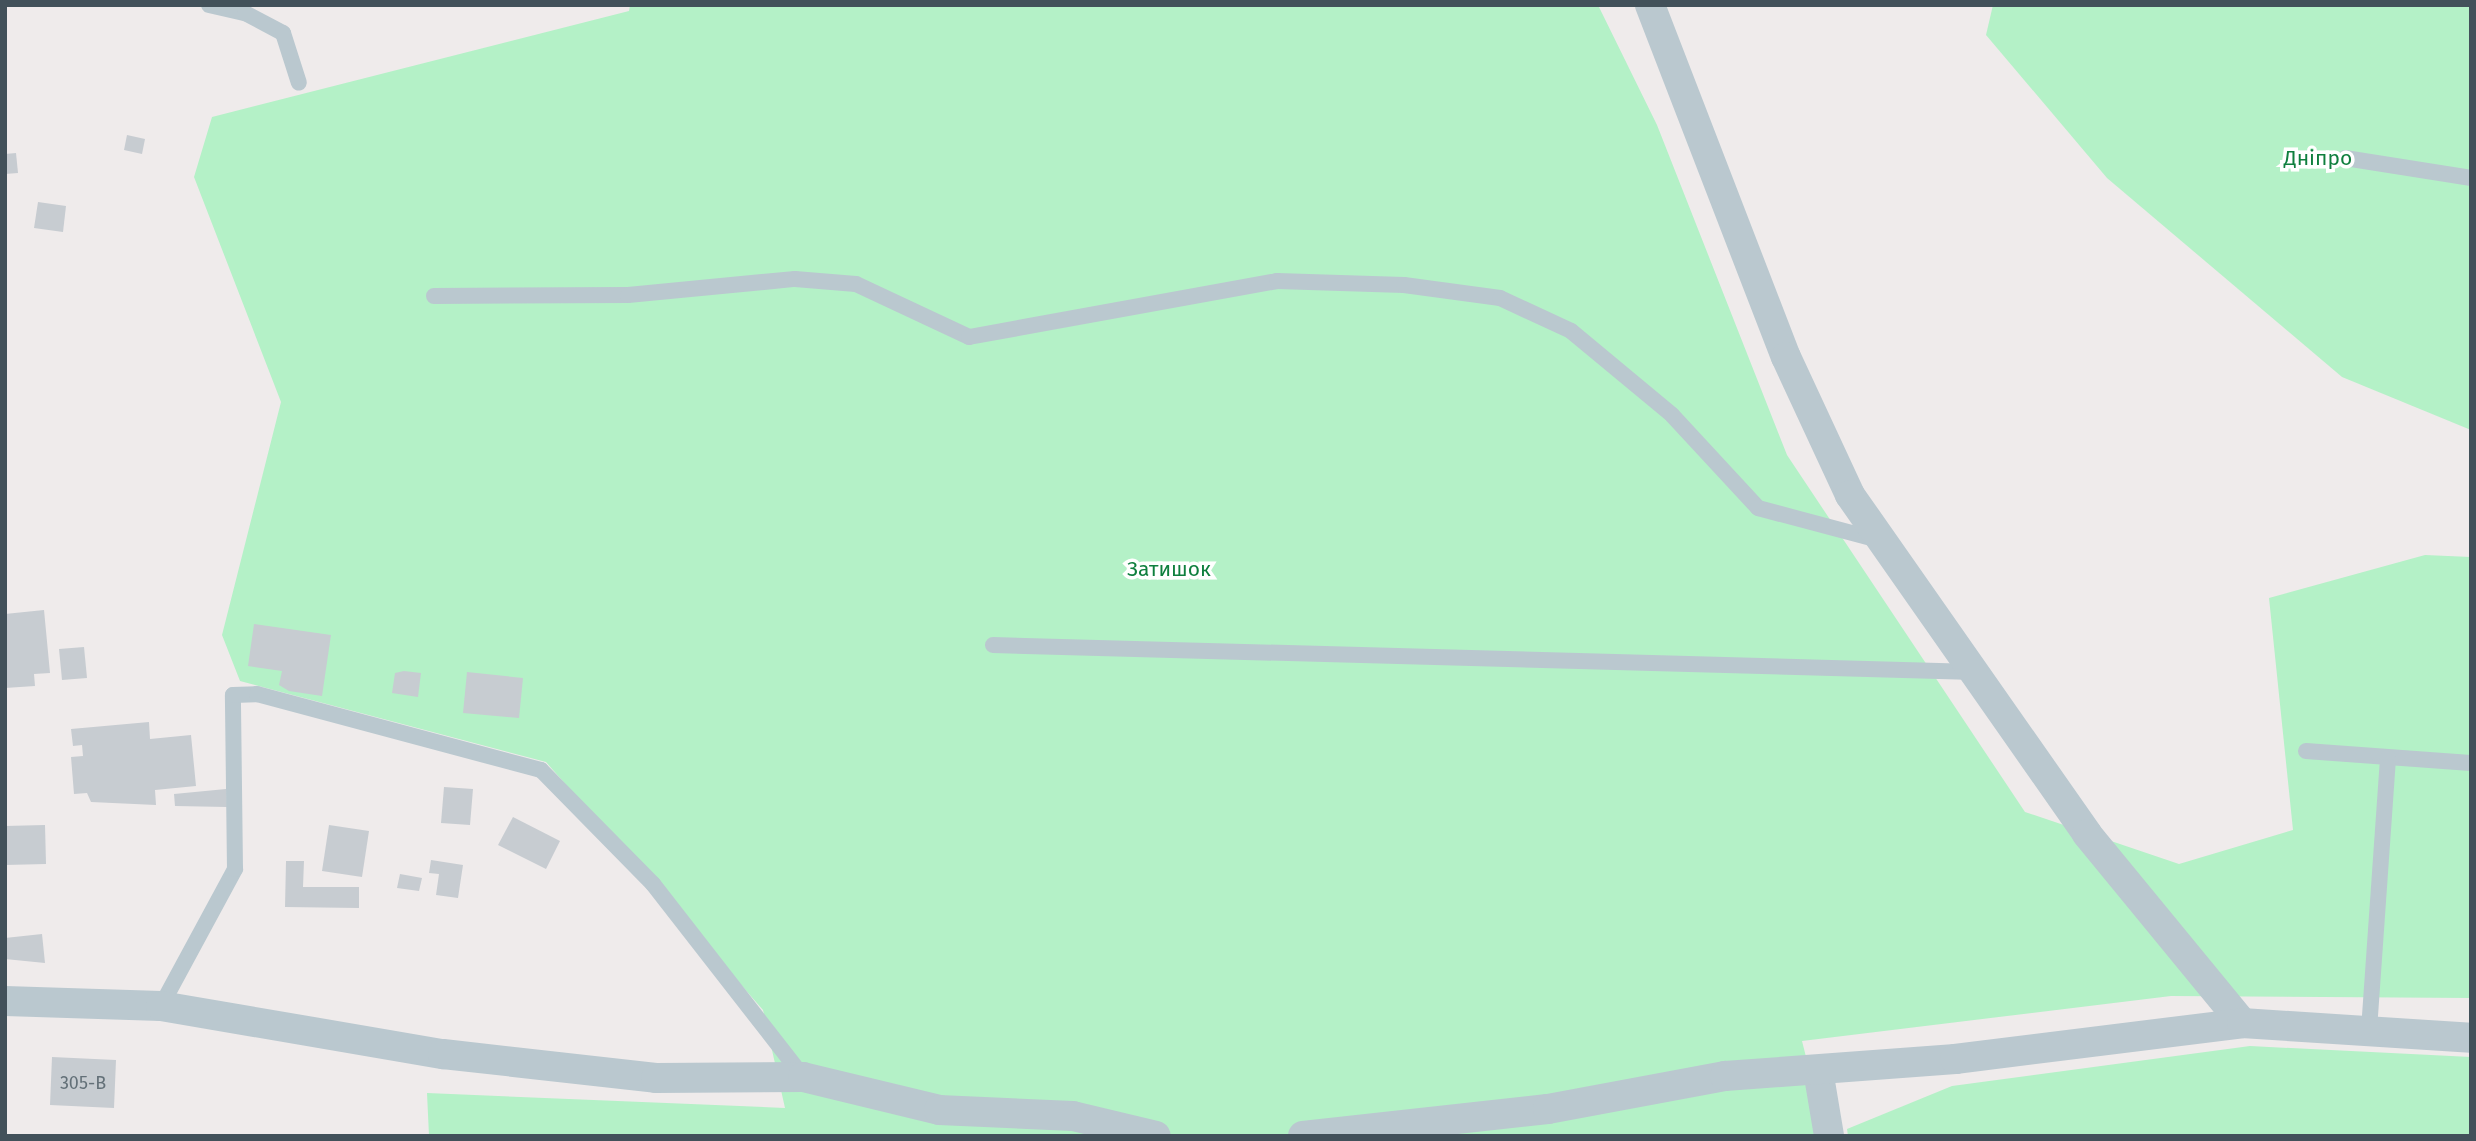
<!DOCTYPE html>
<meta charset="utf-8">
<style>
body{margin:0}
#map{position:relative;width:2476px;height:1141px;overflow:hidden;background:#efebeb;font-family:"Fira Sans",sans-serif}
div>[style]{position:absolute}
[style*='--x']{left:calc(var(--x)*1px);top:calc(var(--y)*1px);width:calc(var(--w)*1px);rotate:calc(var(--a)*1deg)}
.green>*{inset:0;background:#b4f1c7}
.building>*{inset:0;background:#c7ccd1}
.lane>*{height:16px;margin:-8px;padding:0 8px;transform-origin:8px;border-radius:8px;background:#bac8cf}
.street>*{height:30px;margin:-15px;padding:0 15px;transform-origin:15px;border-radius:15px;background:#bac8cf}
span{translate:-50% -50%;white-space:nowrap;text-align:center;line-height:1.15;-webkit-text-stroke:7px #fff;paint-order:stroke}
.number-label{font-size:18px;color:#637078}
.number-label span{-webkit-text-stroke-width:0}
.park-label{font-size:21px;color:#0f7f3e}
.frame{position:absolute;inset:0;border:7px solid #42515a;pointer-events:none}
</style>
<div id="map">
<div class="green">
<i style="clip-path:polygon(630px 5px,1598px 5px,1657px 125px,1787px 455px,2025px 812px,2179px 864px,2293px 830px,2269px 598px,2425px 555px,2471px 557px,2471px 998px,2171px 996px,1802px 1041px,1826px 1136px,429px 1136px,427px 1093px,785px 1108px,763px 1010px,546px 762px,240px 681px,222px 635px,281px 402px,194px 177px,212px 117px,629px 11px)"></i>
<i style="clip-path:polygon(1993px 5px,2471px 5px,2471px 430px,2342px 377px,2107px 178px,1986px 35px)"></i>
<i style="clip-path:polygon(2250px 1046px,2471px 1057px,2471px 1136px,1848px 1136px,1847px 1129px,1952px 1086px)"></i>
</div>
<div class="building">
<i style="clip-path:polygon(127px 135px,145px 139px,142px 154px,124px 150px)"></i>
<i style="clip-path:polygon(16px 153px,18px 173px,5px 174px,5px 154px)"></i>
<i style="clip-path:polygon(38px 202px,66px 206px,63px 232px,34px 228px)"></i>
<i style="clip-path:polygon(44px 610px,50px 673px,34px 674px,35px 686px,5px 688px,5px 614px)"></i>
<i style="clip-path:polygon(254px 624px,331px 635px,322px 696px,289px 691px,279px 685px,282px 671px,248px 666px)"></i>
<i style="clip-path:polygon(84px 647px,87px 678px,62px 680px,59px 649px)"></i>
<i style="clip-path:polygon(404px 671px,421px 673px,418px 697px,392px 693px,395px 673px)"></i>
<i style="clip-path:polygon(467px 672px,523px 678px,519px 718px,463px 713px)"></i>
<i style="clip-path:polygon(149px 722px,150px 739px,191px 735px,196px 786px,155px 790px,156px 805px,91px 802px,87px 793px,74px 794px,71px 757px,83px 756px,82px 745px,73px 746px,71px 729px)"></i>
<i style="clip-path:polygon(444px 787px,473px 789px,470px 825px,441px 823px)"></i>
<i style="clip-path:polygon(226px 789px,227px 807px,175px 806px,174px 794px)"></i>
<i style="clip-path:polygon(513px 817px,560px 841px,546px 869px,498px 845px)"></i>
<i style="clip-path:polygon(45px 825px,46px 864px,5px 865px,5px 826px)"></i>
<i style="clip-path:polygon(329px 825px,369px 831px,362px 877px,322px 871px)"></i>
<i style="clip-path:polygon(431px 860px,463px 865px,458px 898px,436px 895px,439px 874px,429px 873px)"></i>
<i style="clip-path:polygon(286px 861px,304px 861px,303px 887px,359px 887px,359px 908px,285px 907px)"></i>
<i style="clip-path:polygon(400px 874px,422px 878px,419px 891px,397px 888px)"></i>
<i style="clip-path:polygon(42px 934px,45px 963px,5px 959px,5px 938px)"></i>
<i style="clip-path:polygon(52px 1057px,116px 1060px,114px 1108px,50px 1105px)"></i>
</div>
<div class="lane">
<i style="--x:209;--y:5;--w:37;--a:13"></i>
<i style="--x:245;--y:13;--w:43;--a:27.8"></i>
<i style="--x:283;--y:33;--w:52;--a:72.3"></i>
<i style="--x:2345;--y:158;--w:128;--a:9"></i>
<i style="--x:434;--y:296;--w:194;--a:-0.3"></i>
<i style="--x:628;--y:295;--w:168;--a:-5.5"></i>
<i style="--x:795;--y:279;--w:61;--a:4.7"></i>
<i style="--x:856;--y:284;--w:125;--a:25.1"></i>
<i style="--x:969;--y:337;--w:313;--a:-10.3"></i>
<i style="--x:1277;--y:281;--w:127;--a:1.8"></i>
<i style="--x:1404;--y:285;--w:97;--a:7.7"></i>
<i style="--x:1500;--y:298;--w:78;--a:24.9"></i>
<i style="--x:1571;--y:331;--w:131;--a:39.7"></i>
<i style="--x:1672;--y:415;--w:127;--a:47.2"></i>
<i style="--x:1758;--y:508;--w:124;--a:14.9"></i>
<i style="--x:993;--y:645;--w:982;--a:1.57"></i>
<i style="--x:2306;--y:751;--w:165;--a:4.2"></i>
<i style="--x:161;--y:1006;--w:156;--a:-61.6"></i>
<i style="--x:235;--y:869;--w:174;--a:-90.7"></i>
<i style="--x:233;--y:695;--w:24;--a:-2"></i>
<i style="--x:257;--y:694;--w:294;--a:15"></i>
<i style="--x:541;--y:770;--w:160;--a:45.5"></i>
<i style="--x:653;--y:884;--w:244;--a:52.1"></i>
<i style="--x:2369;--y:1030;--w:273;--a:-86"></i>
</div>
<div class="street">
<i style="--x:1650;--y:5;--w:377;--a:68.9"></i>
<i style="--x:1786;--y:357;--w:152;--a:65.1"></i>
<i style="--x:1850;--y:495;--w:414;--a:55"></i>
<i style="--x:2087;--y:834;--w:244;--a:50.6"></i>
<i style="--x:5;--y:1001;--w:156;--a:1.8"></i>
<i style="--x:161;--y:1006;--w:286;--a:9.7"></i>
<i style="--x:443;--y:1054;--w:214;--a:6.4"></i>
<i style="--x:656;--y:1078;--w:147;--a:-0.4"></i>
<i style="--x:803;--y:1077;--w:140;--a:13.6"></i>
<i style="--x:939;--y:1110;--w:134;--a:2.6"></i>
<i style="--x:1073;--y:1116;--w:85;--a:13.5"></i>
<i style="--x:1818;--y:1070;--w:67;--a:80.5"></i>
<i style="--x:1303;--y:1136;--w:246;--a:-6.3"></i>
<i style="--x:1548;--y:1109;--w:180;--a:-10.6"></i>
<i style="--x:1725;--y:1076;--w:231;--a:-4.2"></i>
<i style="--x:1955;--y:1059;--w:289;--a:-7.1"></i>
<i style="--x:2242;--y:1023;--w:229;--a:3.7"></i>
</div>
<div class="number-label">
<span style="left:83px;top:1083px">305-В</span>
</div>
<div class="park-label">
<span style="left:2318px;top:158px">Дніпро</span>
<span style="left:1169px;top:569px">Затишок</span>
</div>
<div class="frame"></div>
</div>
